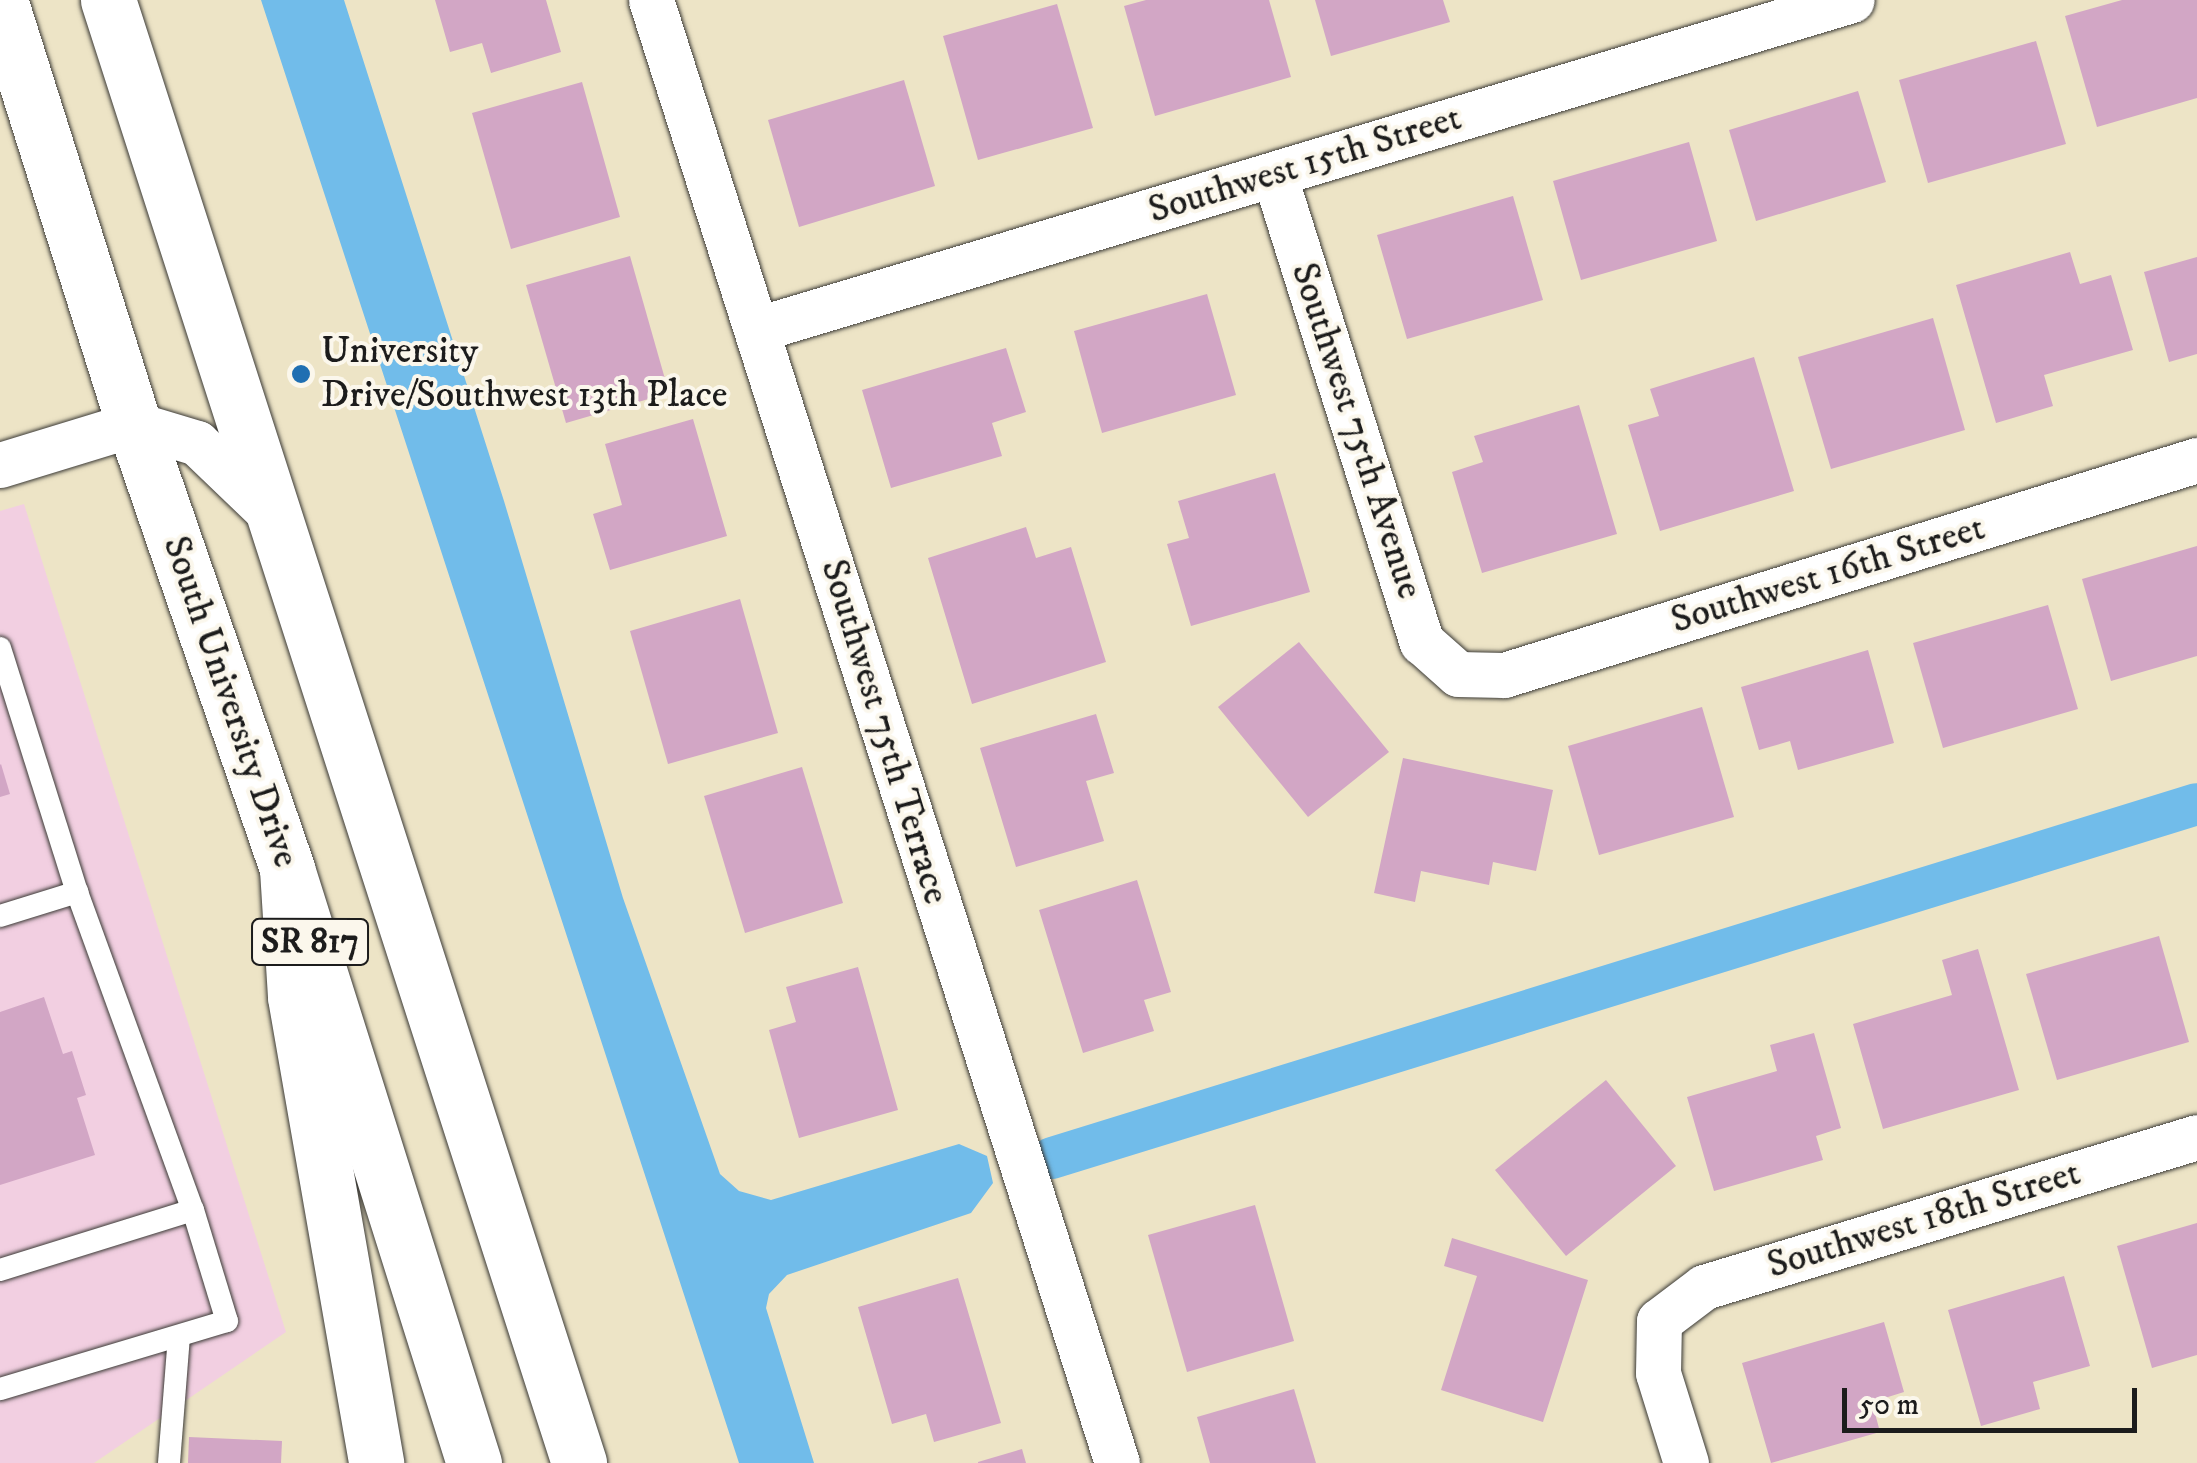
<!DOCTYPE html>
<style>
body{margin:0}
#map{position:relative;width:2197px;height:1463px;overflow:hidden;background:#ede4c6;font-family:"IM FELL DW Pica",serif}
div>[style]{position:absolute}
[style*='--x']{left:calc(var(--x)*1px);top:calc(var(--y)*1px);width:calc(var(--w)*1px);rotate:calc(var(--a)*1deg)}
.built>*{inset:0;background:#f2cfe1}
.water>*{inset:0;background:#71bcea}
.canal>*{height:42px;margin:-21px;padding:0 21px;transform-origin:21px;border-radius:21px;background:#71bcea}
.building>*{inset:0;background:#d2a6c5}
.roads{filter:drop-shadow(0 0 2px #3b3a36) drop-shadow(0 0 2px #3b3a36)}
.lane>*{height:22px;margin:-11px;padding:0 11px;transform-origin:11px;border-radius:11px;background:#fff}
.street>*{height:45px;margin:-22.5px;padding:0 22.5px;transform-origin:22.5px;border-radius:22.5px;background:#fff}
.primary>*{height:55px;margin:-27.5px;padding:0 27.5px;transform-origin:27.5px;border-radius:27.5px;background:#fff}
.highway>*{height:55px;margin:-27.5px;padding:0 27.5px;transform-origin:27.5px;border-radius:27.5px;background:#fff}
.dots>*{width:28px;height:28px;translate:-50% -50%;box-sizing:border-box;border:5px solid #fbf7ec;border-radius:50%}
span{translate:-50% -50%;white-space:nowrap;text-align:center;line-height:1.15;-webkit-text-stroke:8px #fbf7ec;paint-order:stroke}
.shield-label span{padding:2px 8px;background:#fbf7ec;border:2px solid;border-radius:8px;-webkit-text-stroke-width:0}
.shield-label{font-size:35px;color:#1c1c1c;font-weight:700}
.street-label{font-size:38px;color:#1c1c1c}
.poi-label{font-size:38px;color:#1c1c1c}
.left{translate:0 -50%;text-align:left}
.scale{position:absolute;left:1842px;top:1388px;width:295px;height:45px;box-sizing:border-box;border:5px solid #1c1c1c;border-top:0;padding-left:12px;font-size:30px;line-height:35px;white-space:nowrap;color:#1c1c1c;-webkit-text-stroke:8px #fbf7ec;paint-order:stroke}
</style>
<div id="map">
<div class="built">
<i style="clip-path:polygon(24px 504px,286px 1332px,94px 1463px,0 1463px,0 511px)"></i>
</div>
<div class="water">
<i style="clip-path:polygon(261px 0,344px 0,504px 501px,623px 898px,720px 1174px,739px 1191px,771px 1200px,959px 1144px,987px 1156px,993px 1183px,971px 1213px,787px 1275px,769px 1294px,766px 1308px,814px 1463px,739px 1463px)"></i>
</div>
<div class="canal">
<i style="--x:1052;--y:1158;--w:1198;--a:-17.18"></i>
</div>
<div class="building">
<i style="clip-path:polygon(435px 0,546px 0,561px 52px,491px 73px,482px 43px,450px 52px)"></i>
<i style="clip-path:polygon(1146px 0,1269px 0,1291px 77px,1155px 116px,1124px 6px)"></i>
<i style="clip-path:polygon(1315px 0,1443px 0,1450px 22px,1331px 56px)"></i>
<i style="clip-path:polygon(2122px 0,2197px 0,2197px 98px,2097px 127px,2065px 16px)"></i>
<i style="clip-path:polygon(1057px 4px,1093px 128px,978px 160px,943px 36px)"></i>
<i style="clip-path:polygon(2036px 41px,2066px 144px,1928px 183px,1899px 80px)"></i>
<i style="clip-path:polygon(904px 80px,935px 186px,799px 227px,768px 120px)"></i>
<i style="clip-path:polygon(582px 82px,620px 217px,511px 249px,472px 113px)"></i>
<i style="clip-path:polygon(1858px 91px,1886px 182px,1756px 221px,1729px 130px)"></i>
<i style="clip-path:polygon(1689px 142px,1717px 241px,1581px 280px,1553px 181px)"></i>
<i style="clip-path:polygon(1513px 196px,1543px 300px,1407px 339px,1377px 235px)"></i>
<i style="clip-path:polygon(2070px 252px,2080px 284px,2111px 275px,2133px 350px,2044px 375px,2053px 406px,1996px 423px,1956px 285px)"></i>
<i style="clip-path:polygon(630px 256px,669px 393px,566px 423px,526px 285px)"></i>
<i style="clip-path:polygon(2197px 257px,2197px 354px,2169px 362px,2144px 272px)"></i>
<i style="clip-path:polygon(1207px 294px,1236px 395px,1102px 433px,1074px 331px)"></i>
<i style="clip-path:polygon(1933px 318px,1965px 430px,1831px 469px,1798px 357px)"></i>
<i style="clip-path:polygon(1006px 348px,1026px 412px,992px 423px,1002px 456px,891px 488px,862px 390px)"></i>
<i style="clip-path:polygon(1754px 357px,1794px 491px,1660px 531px,1628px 425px,1659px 416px,1650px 389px)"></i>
<i style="clip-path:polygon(1579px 405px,1617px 534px,1482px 573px,1452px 472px,1483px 462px,1474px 436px)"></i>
<i style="clip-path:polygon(693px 419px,727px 536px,610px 570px,593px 514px,622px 505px,605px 444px)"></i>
<i style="clip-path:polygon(1275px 473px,1310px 592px,1191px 626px,1167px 544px,1189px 538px,1178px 501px)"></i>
<i style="clip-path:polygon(1026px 527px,1036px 558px,1071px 547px,1106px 662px,972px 704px,928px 558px)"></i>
<i style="clip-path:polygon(2197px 546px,2197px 656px,2111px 681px,2082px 579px)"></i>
<i style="clip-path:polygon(740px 599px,778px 733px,668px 764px,630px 631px)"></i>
<i style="clip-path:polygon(2048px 605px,2078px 709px,1943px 748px,1913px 643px)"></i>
<i style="clip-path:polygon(1299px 642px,1389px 752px,1308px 817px,1218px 707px)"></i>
<i style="clip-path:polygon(1868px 650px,1894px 743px,1798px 770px,1790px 741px,1759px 750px,1741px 687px)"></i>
<i style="clip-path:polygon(1702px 707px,1734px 817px,1599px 855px,1568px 746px)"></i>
<i style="clip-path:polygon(1096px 714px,1114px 773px,1086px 781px,1104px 841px,1016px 867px,980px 748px)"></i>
<i style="clip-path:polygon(1403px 758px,1553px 790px,1536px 871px,1493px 862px,1489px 885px,1421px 871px,1415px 902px,1374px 893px)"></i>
<i style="clip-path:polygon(1px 764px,10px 794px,0 797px,0 765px)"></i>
<i style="clip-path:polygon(802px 767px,843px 903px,745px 933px,704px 796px)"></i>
<i style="clip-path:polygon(1137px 880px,1171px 992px,1144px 1000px,1154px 1031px,1083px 1053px,1039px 910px)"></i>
<i style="clip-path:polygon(2159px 936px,2189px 1042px,2057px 1080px,2026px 974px)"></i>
<i style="clip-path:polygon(1978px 949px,2019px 1090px,1883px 1129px,1853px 1024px,1952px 995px,1942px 960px)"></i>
<i style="clip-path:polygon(858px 967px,898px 1110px,799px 1138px,769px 1030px,796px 1022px,786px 987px)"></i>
<i style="clip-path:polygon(44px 997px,63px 1054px,72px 1051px,86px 1095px,77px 1098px,95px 1155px,0 1185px,0 1012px)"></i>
<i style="clip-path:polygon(1814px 1033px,1841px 1128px,1816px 1136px,1823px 1160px,1714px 1191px,1687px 1097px,1777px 1071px,1770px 1045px)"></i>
<i style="clip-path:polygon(1606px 1080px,1676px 1166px,1566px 1256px,1495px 1170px)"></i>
<i style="clip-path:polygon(1255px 1205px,1294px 1341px,1187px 1372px,1148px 1235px)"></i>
<i style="clip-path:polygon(2197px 1223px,2197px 1355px,2152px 1368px,2117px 1246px)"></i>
<i style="clip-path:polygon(1452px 1238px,1588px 1280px,1543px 1422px,1441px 1390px,1477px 1276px,1444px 1266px)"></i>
<i style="clip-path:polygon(2064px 1276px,2090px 1366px,2033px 1382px,2040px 1409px,1981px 1426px,1948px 1310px)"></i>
<i style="clip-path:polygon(958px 1278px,1001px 1423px,934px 1442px,926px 1414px,892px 1424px,858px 1307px)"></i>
<i style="clip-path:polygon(1884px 1322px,1904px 1392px,1872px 1402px,1880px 1432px,1771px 1463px,1742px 1363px)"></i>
<i style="clip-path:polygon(1294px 1389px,1316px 1463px,1210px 1463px,1197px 1417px)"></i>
<i style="clip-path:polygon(189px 1437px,282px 1441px,281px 1463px,188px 1463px)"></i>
<i style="clip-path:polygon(1022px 1449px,1026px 1463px,978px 1463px,978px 1462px)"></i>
</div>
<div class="roads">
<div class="lane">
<i style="--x:0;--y:648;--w:256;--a:72.5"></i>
<i style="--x:77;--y:892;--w:338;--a:70"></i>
<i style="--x:193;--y:1210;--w:116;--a:73"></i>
<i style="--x:227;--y:1321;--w:237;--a:163.3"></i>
<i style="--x:0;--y:916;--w:81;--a:-17.3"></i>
<i style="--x:0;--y:1270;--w:202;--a:-17.3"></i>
<i style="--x:169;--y:1463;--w:127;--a:-85.5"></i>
</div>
<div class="street">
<i style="--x:651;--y:0;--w:1535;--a:72.33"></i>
<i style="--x:1274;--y:174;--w:491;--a:72.5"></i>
<i style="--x:1422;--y:642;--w:48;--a:41.6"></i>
<i style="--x:1458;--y:674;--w:46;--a:1.2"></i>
<i style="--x:1504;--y:675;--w:726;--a:-17.24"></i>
<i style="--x:758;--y:329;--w:1142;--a:-16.74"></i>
<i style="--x:0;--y:465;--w:140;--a:-17"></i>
<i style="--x:134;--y:424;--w:66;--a:16.8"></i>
<i style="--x:197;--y:443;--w:104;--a:43.8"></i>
<i style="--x:1686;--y:1463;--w:94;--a:-107.3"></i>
<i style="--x:1658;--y:1373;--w:52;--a:-88.9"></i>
<i style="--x:1659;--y:1321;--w:56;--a:-37.1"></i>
<i style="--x:1704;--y:1287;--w:515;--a:-16.92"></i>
</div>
<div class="primary">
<i style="--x:0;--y:0;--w:445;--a:72.5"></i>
<i style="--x:134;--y:424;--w:471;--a:71"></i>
<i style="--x:287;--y:869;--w:623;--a:72.53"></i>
<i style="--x:108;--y:0;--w:1537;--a:72.15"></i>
</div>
<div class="highway">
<i style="--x:287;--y:869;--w:128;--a:86.4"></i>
<i style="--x:295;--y:997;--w:473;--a:80.1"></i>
</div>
</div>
<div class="dots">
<i style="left:301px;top:374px;background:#1f6fb2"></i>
</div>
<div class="shield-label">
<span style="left:310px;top:942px">SR 817</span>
</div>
<div class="street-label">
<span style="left:1305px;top:165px;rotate:-17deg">Southwest 15th Street</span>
<span style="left:1356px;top:431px;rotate:72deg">Southwest 75th Avenue</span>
<span style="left:1828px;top:575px;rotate:-17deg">Southwest 16th Street</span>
<span style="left:230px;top:702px;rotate:71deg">South University Drive</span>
<span style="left:884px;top:732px;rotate:73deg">Southwest 75th Terrace</span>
<span style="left:1924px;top:1220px;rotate:-17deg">Southwest 18th Street</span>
</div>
<div class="poi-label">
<span class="left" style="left:321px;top:374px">University<br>Drive/Southwest 13th Place</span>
</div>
<div class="scale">50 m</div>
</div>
